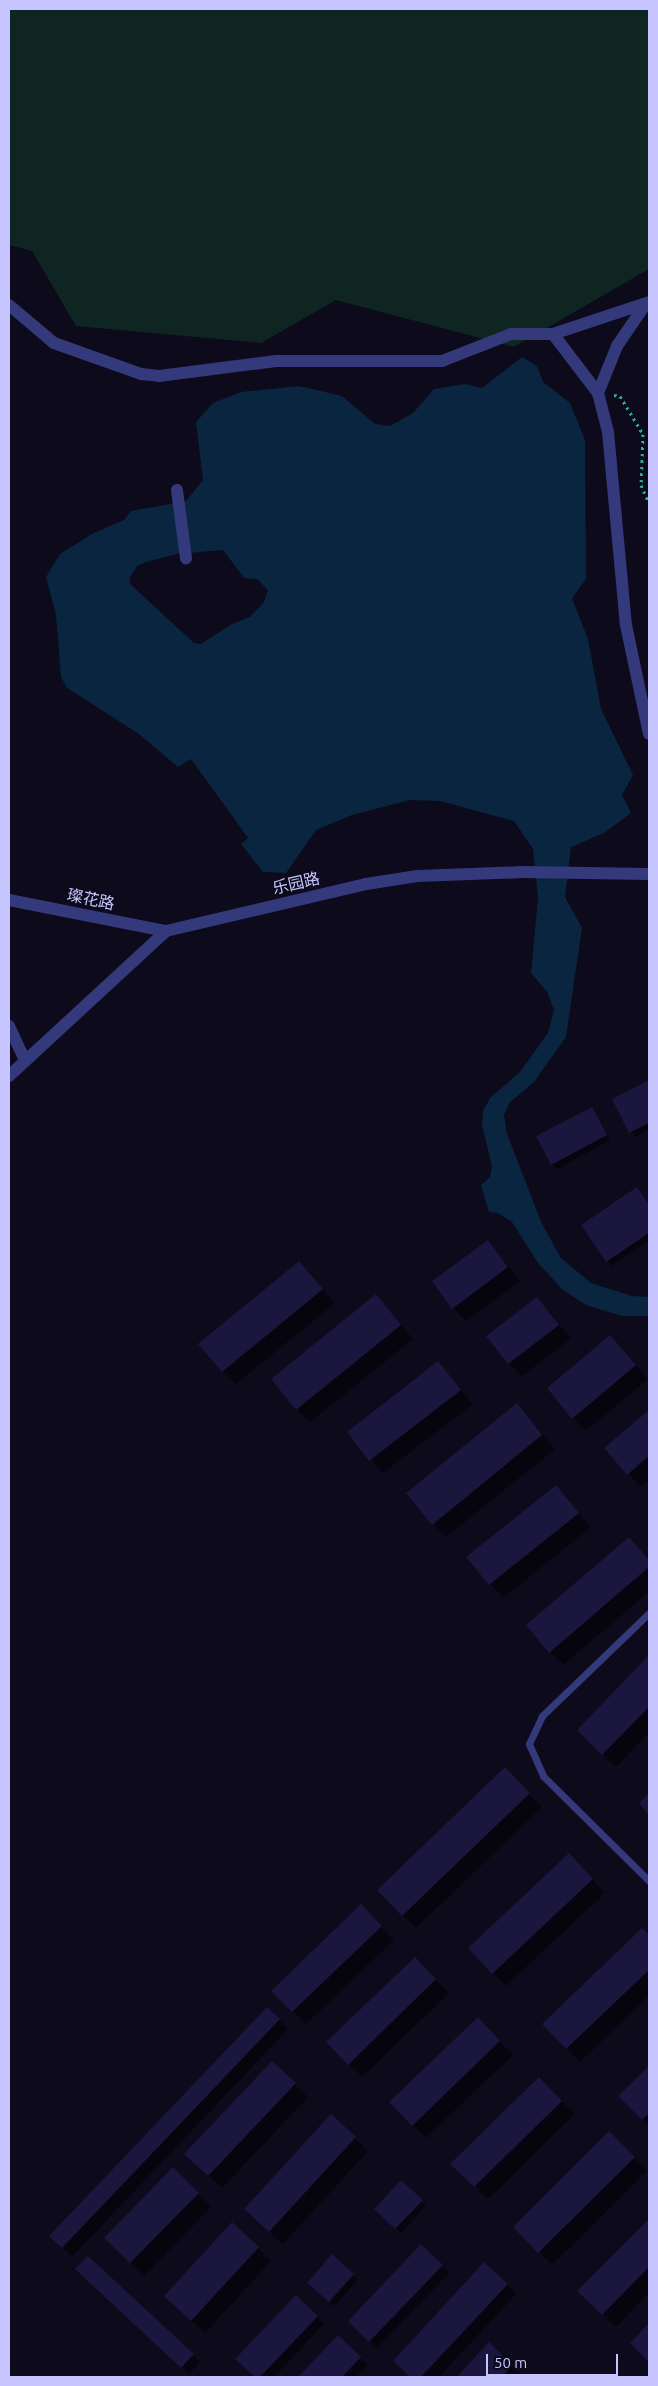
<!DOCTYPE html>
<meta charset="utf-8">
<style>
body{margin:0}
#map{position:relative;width:658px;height:2386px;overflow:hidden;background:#0c0a1b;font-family:Ubuntu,"Noto Sans SC",sans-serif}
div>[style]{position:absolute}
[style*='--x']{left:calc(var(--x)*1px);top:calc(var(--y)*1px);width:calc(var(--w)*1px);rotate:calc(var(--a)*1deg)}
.green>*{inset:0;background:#0e2522}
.water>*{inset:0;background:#0a253f}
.shadow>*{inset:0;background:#0007}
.building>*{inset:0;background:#1a163d}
.path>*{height:3px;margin-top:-1.5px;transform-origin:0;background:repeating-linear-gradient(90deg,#2aae98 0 2.5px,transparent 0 6.5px)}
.service>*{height:7px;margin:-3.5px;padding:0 3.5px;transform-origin:3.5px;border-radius:3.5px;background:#34397b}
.minor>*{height:12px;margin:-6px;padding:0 6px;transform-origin:6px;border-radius:6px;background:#34397b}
span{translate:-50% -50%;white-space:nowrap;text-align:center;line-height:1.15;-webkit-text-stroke:4px #0c0a1b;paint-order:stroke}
.street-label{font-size:16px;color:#c6c5ff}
.frame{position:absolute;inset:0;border:10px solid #c6c5ff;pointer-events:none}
.scale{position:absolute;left:486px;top:2354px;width:132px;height:22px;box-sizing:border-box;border:2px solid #c6c5ff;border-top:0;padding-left:6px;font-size:15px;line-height:18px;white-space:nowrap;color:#c6c5ff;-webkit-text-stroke:4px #0c0a1b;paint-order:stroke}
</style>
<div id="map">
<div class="green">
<i style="clip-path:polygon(9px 9px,649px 9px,649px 269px,514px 347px,336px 300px,261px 343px,76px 326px,32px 251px,9px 245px)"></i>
</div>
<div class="water">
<i style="clip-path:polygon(evenodd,522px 357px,537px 366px,543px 382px,570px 403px,585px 440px,586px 579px,572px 598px,588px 639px,601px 709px,633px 775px,622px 795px,631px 813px,604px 833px,571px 847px,565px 897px,582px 928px,566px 1037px,534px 1082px,510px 1102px,504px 1115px,507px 1134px,542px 1224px,561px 1258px,591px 1283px,632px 1296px,649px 1297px,649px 1316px,622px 1316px,586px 1305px,563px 1290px,538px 1263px,512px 1222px,498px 1213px,489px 1212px,481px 1185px,490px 1177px,492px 1166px,482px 1125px,483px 1111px,490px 1098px,520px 1072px,548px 1033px,554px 1010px,547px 992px,531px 973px,538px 897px,533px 849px,514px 821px,440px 801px,410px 800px,352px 815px,316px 830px,286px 873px,263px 872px,241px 844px,248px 838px,191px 759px,178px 767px,139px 734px,67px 688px,61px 677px,56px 615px,46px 577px,60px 554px,92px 534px,124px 520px,131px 511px,186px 501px,203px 480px,196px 422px,213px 403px,241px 392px,299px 386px,342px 396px,375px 424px,390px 426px,413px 413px,434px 389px,465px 384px,482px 388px,522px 357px,223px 550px,244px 578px,257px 579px,268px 590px,264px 602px,250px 617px,232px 624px,201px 644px,194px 643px,130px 584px,130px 577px,137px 566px,146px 562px,177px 554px,223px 550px)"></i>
</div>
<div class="shadow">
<i style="clip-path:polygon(649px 1082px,649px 1130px,635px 1137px,614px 1100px)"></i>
<i style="clip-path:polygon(591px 1108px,610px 1140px,557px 1169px,552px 1164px)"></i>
<i style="clip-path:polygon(637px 1189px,649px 1205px,649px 1241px,611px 1266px,582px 1225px)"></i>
<i style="clip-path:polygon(488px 1241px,520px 1281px,466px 1321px,453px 1308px)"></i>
<i style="clip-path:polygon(299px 1263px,335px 1303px,236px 1384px,223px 1371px)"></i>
<i style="clip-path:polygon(376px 1296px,413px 1339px,310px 1422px,297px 1409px)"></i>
<i style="clip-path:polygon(537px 1299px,571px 1339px,522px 1376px,509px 1363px)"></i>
<i style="clip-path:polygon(610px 1337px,648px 1379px,586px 1431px,573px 1418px)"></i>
<i style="clip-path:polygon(438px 1363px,473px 1404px,383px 1473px,349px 1433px)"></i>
<i style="clip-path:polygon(516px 1405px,555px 1449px,446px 1537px,433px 1524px)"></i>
<i style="clip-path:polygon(649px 1411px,649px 1480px,641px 1487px,606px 1449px)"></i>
<i style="clip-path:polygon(556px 1487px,591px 1527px,503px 1598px,468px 1557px)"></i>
<i style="clip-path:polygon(629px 1539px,649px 1560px,649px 1592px,563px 1665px,550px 1652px)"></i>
<i style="clip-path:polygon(649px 1657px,649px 1733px,616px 1767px,578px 1730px)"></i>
<i style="clip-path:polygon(505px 1769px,542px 1807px,416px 1928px,403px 1915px)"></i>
<i style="clip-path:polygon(582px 1868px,605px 1893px,506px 1986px,493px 1973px)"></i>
<i style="clip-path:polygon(361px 1906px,394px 1940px,306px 2024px,273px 1991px)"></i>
<i style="clip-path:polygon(642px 1930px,649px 1937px,649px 1996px,580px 2062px,543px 2024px)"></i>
<i style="clip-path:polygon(415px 1959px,449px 1993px,362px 2077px,328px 2042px)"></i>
<i style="clip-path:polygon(267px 2008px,288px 2029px,72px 2257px,51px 2236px)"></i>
<i style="clip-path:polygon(478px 2019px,513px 2055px,426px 2138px,391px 2102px)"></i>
<i style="clip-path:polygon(272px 2063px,308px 2097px,222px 2188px,199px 2167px)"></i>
<i style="clip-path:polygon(649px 2067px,649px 2126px,620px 2096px)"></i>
<i style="clip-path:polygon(539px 2079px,575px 2114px,488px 2199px,452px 2164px)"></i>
<i style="clip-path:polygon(609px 2133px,647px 2171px,552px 2265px,514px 2227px)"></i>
<i style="clip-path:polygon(355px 2138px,368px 2151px,283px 2244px,245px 2209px)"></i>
<i style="clip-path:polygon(173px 2169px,211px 2207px,144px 2276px,105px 2238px)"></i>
<i style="clip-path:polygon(401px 2182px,426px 2206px,401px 2233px,376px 2209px)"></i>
<i style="clip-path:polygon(649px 2220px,649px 2293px,616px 2327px,579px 2291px)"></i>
<i style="clip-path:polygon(422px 2246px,449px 2273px,377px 2348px,349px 2321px)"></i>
<i style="clip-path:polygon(258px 2248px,271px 2261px,205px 2333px,179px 2309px)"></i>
<i style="clip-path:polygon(332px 2256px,358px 2280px,334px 2306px,313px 2287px)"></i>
<i style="clip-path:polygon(84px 2276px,193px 2355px,200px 2362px,189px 2374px)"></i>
<i style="clip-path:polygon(507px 2285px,516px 2294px,439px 2377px,411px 2377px,394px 2361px)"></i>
<i style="clip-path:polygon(296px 2297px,324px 2324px,274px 2377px,256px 2377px,237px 2359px)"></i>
<i style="clip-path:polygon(339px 2336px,368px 2365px,356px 2377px,299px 2377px)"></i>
<i style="clip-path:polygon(489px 2344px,520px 2373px,516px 2377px,458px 2377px)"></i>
</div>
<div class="building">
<i style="clip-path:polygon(649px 1080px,649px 1123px,629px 1133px,612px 1099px)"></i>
<i style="clip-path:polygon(592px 1107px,607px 1135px,551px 1165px,536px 1136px)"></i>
<i style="clip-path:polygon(637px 1187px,649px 1205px,649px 1233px,606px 1262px,581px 1225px)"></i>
<i style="clip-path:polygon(488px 1240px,508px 1267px,452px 1309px,432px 1281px)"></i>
<i style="clip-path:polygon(299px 1261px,323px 1289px,222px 1372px,198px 1344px)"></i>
<i style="clip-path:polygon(376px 1294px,401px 1325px,296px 1410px,271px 1379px)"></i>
<i style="clip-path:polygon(537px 1297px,559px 1325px,508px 1364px,486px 1336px)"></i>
<i style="clip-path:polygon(610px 1335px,636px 1365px,572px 1419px,547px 1388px)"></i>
<i style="clip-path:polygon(438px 1361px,461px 1390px,369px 1461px,347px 1432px)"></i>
<i style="clip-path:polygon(517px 1403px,542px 1435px,432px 1525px,406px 1493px)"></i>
<i style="clip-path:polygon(649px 1410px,649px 1456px,627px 1475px,604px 1448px)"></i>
<i style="clip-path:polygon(556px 1485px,579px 1513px,489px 1585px,466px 1557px)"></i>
<i style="clip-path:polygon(629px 1537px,649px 1560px,649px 1567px,549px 1653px,526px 1625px)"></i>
<i style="clip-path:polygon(649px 1655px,649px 1707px,602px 1755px,577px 1730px)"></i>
<i style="clip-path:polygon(505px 1767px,530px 1793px,402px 1916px,377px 1890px)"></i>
<i style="clip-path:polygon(649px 1793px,649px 1815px,639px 1803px)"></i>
<i style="clip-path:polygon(569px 1853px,593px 1879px,492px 1974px,468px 1948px)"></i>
<i style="clip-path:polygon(361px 1904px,382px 1926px,292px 2012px,271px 1991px)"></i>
<i style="clip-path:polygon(642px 1928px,649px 1935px,649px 1970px,566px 2049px,542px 2024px)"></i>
<i style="clip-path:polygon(415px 1957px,436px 1979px,348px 2065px,326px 2042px)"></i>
<i style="clip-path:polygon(267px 2007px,280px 2019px,62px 2248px,49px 2236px)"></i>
<i style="clip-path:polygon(478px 2017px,500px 2041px,412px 2126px,389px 2102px)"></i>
<i style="clip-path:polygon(272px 2061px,296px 2083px,208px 2176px,184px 2154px)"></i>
<i style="clip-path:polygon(649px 2066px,649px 2113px,642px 2120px,618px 2096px)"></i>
<i style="clip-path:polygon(539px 2077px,562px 2101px,474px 2187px,450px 2164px)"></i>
<i style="clip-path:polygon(331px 2114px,356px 2137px,269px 2232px,244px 2209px)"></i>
<i style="clip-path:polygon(609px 2131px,635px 2157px,538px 2253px,513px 2227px)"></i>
<i style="clip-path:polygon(173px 2167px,199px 2193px,130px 2263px,104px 2238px)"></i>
<i style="clip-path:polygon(401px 2180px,423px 2200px,395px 2229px,374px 2209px)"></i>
<i style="clip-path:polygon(649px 2219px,649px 2267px,602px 2315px,577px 2291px)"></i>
<i style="clip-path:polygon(232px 2222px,259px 2247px,191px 2321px,164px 2296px)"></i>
<i style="clip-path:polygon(421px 2244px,443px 2265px,369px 2342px,348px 2321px)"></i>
<i style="clip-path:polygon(332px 2254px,354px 2274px,329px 2302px,307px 2283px)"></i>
<i style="clip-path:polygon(88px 2256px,194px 2354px,181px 2368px,75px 2269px)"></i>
<i style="clip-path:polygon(484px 2262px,508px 2284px,421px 2377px,410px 2377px,393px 2361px)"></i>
<i style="clip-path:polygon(296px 2295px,318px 2316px,260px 2377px,255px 2377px,235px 2359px)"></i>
<i style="clip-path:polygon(649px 2323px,649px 2362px,630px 2343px)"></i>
<i style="clip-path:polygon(338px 2335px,361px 2357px,342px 2377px,298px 2377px)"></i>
<i style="clip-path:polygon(489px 2342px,513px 2365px,502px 2377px,457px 2377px)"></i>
</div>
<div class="path">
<i style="--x:614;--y:395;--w:6;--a:9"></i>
<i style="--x:620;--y:396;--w:44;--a:58.8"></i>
<i style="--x:643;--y:434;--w:51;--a:92.2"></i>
<i style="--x:641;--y:485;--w:20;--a:66"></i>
</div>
<div class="service">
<i style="--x:649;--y:1613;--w:149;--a:136.1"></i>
<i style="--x:542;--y:1716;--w:31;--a:115"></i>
<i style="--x:529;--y:1744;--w:35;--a:66"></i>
<i style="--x:543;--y:1776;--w:149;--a:44.7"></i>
</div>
<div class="minor">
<i style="--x:9;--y:305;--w:59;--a:40.2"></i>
<i style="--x:54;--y:343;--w:92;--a:19.6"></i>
<i style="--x:141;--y:374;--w:18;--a:6"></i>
<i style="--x:159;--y:376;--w:118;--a:-7.3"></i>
<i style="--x:276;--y:361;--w:166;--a:0"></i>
<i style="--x:442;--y:361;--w:74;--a:-21.4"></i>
<i style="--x:511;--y:334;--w:42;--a:0"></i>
<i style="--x:553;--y:334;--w:101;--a:-18.4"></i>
<i style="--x:553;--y:334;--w:74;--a:52.7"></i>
<i style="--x:598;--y:393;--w:40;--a:75.6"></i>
<i style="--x:608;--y:432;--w:194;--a:84.7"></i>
<i style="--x:626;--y:625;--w:111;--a:78.1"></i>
<i style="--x:598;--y:393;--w:51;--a:-68"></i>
<i style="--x:617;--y:346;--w:50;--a:-55.7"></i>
<i style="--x:177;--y:490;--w:69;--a:82.5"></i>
<i style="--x:9;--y:900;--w:160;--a:11.2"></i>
<i style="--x:9;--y:1026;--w:38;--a:65"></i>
<i style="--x:9;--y:1076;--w:214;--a:-42.7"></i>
<i style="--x:166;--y:931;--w:205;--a:-13.2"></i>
<i style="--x:366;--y:884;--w:52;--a:-8.9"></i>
<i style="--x:417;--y:876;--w:107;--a:-2.1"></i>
<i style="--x:524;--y:872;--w:125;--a:0.9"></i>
</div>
<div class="street-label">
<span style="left:296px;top:883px;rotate:-13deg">乐园路</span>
<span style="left:91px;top:899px;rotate:12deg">璨花路</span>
</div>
<div class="frame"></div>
<div class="scale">50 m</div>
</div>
